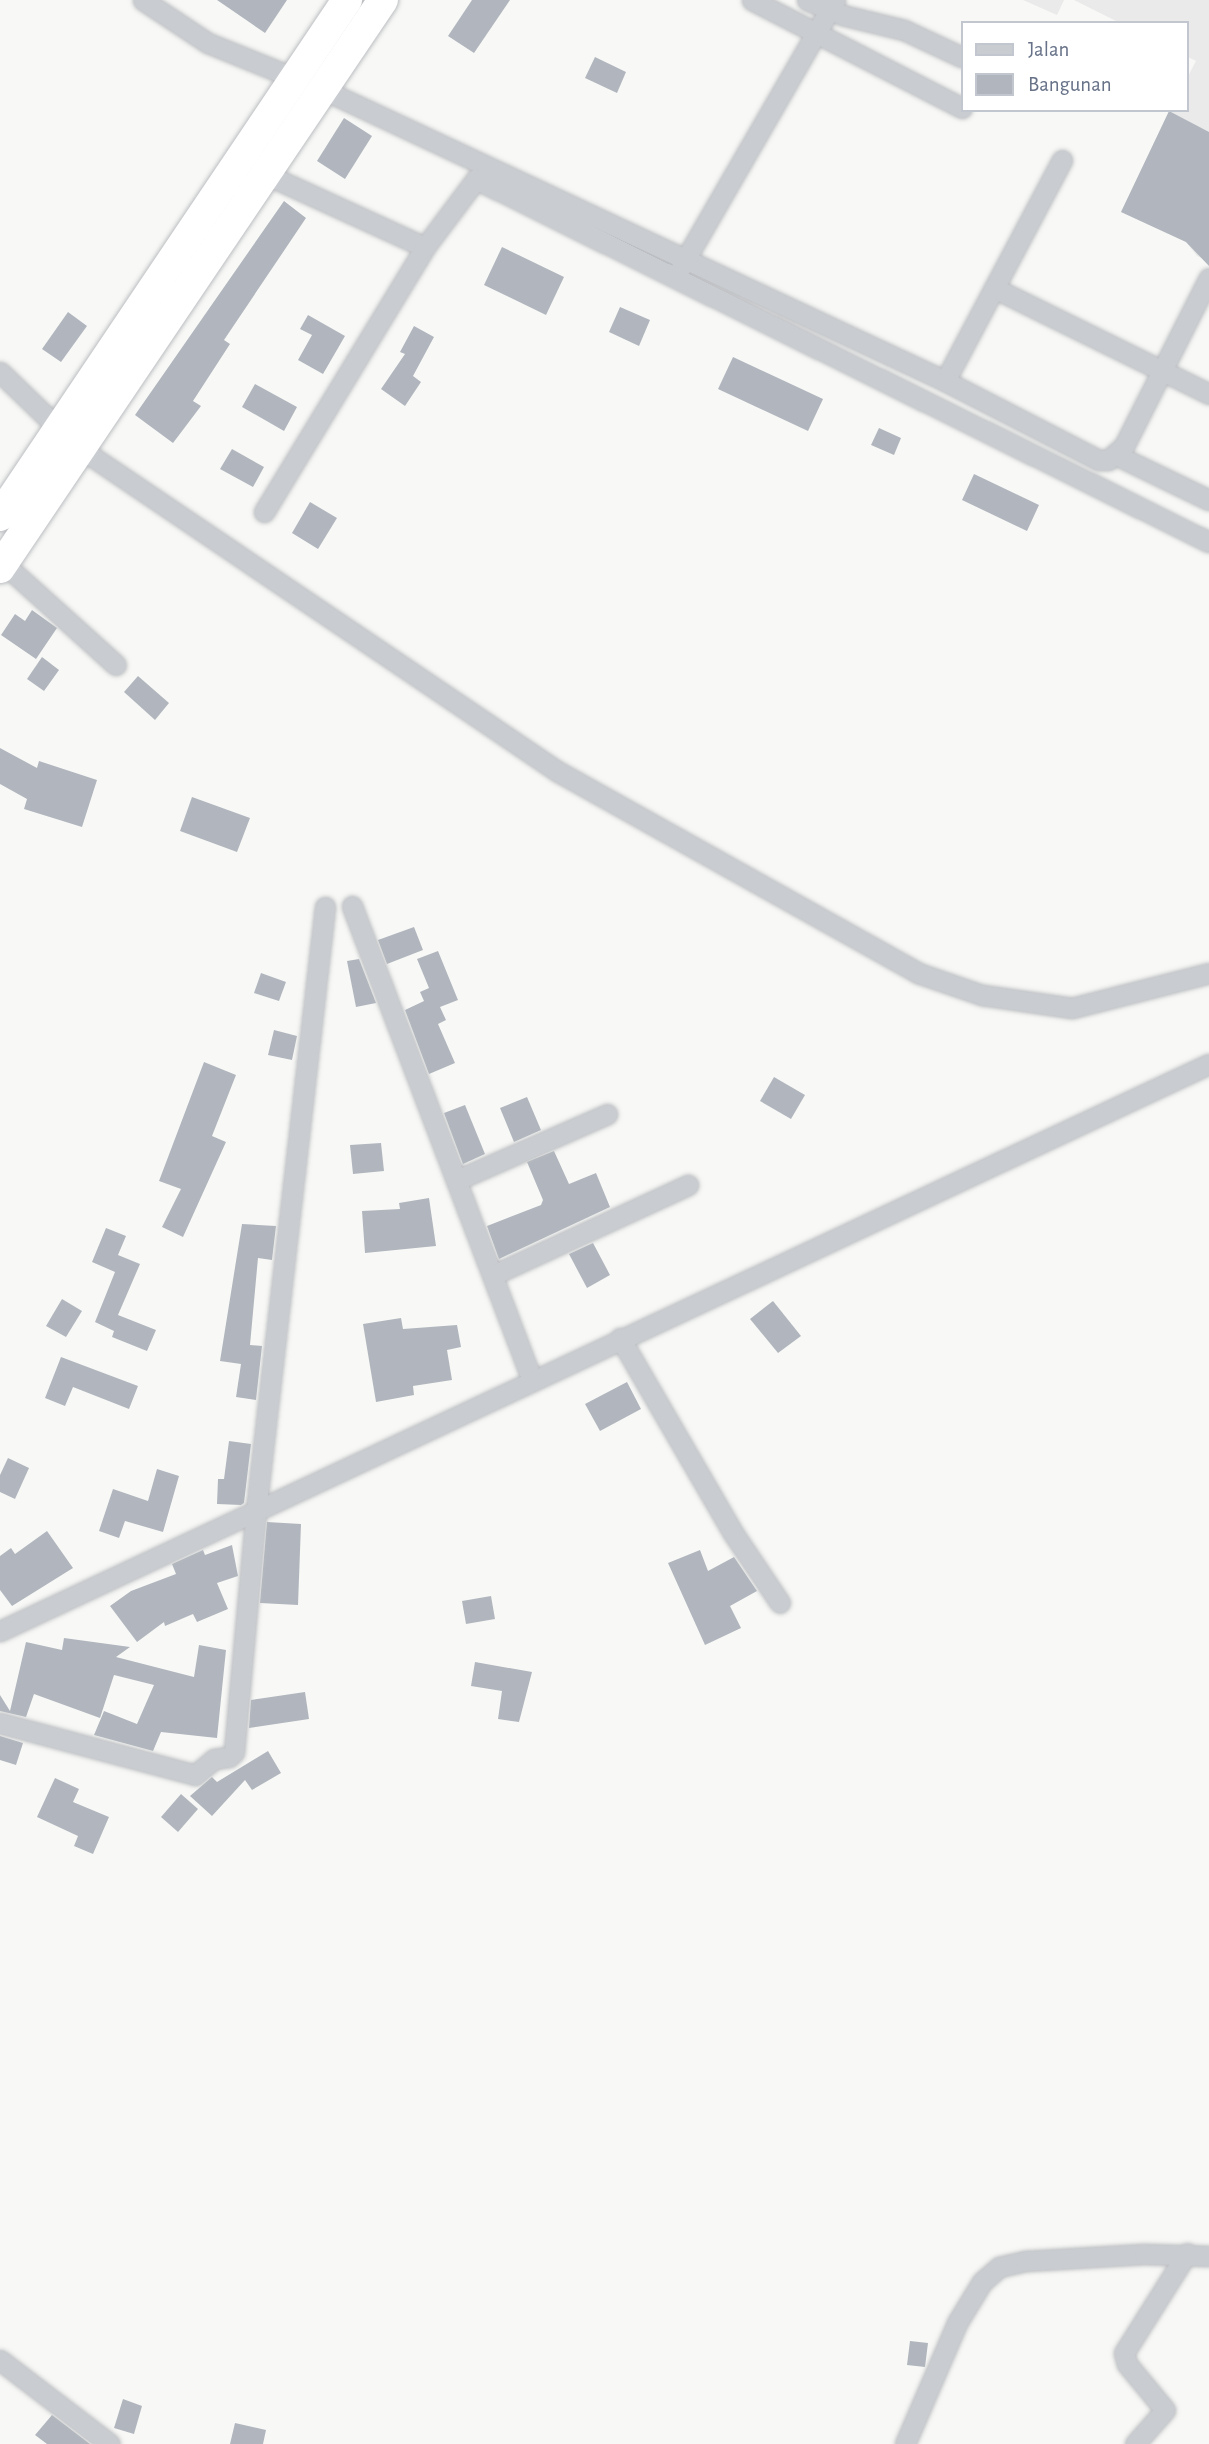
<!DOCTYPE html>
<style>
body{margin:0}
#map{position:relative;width:1209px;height:2444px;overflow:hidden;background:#f8f9f6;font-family:"Alegreya Sans",sans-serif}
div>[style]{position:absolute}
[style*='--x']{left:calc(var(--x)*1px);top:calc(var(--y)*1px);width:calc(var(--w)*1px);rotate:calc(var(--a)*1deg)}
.built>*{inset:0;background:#e9eae9}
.building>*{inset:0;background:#b1b6be}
.roads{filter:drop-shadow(0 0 2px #bbbdc1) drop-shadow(0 0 2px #bbbdc1)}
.minor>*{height:19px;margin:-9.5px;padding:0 9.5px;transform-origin:9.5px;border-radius:9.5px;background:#c9ccd0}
.highway>*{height:30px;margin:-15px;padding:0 15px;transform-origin:15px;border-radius:15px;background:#fff}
span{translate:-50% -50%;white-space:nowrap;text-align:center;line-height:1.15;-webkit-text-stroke:7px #fff;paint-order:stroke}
.legend{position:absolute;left:961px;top:21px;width:228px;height:91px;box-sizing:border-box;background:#fff;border:2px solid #c2c7cf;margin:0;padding:9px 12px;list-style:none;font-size:21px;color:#677288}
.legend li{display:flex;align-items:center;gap:14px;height:35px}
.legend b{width:35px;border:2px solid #c2c7cf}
</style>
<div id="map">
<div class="built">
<i style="clip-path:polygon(1023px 0,1064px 0,1057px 15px)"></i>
<i style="clip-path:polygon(1074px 0,1209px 0,1209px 261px,1197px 256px,1186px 242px,1121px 212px,1170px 110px,1186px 110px,1186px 80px,1196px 61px,1186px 56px,1186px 23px,1120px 23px)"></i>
</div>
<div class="building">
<i style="clip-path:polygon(217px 0,287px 0,265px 33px)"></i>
<i style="clip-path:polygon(472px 0,510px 0,474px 53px,448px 36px)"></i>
<i style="clip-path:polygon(595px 57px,626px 72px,617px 93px,585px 78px)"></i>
<i style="clip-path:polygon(1169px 111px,1209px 132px,1209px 266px,1186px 242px,1121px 212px)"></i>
<i style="clip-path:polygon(344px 118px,372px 136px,345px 179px,317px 161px)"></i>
<i style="clip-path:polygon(284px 201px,306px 218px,224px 340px,230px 344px,193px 401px,201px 406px,173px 443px,135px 415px)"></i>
<i style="clip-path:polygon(502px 247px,564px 277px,546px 315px,484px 285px)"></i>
<i style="clip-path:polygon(620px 307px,650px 320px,639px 346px,609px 332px)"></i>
<i style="clip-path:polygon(68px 312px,87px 326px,61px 362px,42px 349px)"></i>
<i style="clip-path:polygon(308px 315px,345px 336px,323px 374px,298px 360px,312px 335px,300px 329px)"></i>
<i style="clip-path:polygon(414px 326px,434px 337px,413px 376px,421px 382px,405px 406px,381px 389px,405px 354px,400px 352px)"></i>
<i style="clip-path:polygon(733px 357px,823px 399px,808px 431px,718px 389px)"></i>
<i style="clip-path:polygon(255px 384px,297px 407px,284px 431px,242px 407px)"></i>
<i style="clip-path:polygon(879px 428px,901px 438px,894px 455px,871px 445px)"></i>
<i style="clip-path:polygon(232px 449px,264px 467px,253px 487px,220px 469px)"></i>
<i style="clip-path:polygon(974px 474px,1039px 505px,1027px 531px,962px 500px)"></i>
<i style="clip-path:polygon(310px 502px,337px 518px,318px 549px,292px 533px)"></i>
<i style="clip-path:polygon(32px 610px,57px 628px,36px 659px,1px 635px,15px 614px,25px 621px)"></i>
<i style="clip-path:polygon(42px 657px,59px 670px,44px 691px,27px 679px)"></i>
<i style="clip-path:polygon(138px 676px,169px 703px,155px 720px,124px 692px)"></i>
<i style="clip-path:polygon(0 748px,37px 768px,39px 761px,97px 780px,82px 827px,24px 809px,27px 799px,0 784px)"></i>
<i style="clip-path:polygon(192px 797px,250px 818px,237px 852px,180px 831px)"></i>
<i style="clip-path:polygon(414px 927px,423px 950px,387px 964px,378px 940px)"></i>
<i style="clip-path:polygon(438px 951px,458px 1000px,440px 1007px,446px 1020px,438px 1024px,455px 1063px,429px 1074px,405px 1010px,424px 1001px,420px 992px,429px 988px,417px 959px)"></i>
<i style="clip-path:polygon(359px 959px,376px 1003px,356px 1007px,347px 961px)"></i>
<i style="clip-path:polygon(261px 973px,286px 982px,279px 1001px,254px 993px)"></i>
<i style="clip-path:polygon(274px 1030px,297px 1036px,292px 1060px,268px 1055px)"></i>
<i style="clip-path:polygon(204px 1062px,236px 1075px,212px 1136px,226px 1142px,183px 1237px,162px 1227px,181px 1189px,159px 1181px)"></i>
<i style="clip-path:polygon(774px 1077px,805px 1095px,791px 1119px,760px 1101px)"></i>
<i style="clip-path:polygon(527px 1097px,541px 1130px,514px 1142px,500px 1108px)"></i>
<i style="clip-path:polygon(465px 1105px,485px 1154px,463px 1164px,444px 1113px)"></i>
<i style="clip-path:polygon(381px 1143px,384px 1171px,353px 1174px,350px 1145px)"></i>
<i style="clip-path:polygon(554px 1151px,569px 1184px,596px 1173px,610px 1207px,499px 1259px,487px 1226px,541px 1205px,543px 1200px,527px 1162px)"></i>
<i style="clip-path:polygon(429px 1198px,436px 1246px,365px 1253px,362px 1211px,400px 1209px,399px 1203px)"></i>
<i style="clip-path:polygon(242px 1224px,276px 1226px,272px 1260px,258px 1258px,250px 1345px,262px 1346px,256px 1400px,236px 1397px,241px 1364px,220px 1361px)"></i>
<i style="clip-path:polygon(106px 1228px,126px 1236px,118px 1255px,140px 1264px,118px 1315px,156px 1330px,147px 1351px,112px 1337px,114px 1331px,95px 1322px,115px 1272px,92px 1262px)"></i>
<i style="clip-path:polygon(593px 1243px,610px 1275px,587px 1288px,569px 1254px)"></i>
<i style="clip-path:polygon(62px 1299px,82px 1311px,66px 1337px,46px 1326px)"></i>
<i style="clip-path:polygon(773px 1301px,801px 1336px,778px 1353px,750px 1319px)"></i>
<i style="clip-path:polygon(401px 1318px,403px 1329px,457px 1325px,461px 1347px,447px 1350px,452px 1380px,413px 1386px,414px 1395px,376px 1402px,363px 1324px)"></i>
<i style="clip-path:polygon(61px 1357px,138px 1386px,129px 1409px,73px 1387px,65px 1406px,45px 1398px)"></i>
<i style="clip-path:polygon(627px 1382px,641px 1409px,600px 1431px,585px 1404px)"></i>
<i style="clip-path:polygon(229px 1441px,251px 1444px,244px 1503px,241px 1505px,217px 1504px,218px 1479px,224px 1479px)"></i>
<i style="clip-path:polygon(8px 1458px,29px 1468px,15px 1499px,0 1492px,0 1475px)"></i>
<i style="clip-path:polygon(157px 1469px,179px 1476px,163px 1532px,125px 1521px,119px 1538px,99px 1531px,113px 1489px,148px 1501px)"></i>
<i style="clip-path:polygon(267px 1522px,301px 1524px,298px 1605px,260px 1603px)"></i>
<i style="clip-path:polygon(47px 1531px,73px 1568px,12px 1606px,0 1590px,0 1556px,11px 1548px,15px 1554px)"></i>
<i style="clip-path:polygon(232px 1545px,238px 1576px,217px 1583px,228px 1609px,197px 1622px,193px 1614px,165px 1626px,164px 1622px,137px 1642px,110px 1606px,131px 1591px,176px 1574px,172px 1564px,203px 1550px,205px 1555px)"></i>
<i style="clip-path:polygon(700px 1550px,708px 1571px,734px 1557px,757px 1591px,730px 1606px,741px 1628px,705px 1645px,668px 1563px)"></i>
<i style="clip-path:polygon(491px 1596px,495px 1619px,466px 1624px,462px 1601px)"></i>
<i style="clip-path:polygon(64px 1638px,130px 1647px,116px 1657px,194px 1677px,199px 1645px,226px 1650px,217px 1738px,161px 1732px,153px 1751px,94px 1735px,104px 1711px,137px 1724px,154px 1685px,114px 1675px,100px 1718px,34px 1694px,26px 1717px,0 1711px,0 1695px,10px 1711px,26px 1642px,62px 1650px)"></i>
<i style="clip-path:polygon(475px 1662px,532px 1672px,519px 1722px,498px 1719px,502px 1691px,471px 1686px)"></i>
<i style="clip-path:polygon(305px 1692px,309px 1719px,249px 1728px,251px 1700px)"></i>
<i style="clip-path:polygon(0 1736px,23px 1743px,16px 1765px,0 1760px)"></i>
<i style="clip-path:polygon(268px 1751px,281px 1773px,252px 1790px,245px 1780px,212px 1816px,190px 1796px,212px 1777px,217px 1782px)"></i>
<i style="clip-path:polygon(55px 1778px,79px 1789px,73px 1802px,109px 1817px,93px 1854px,74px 1846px,78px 1836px,37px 1817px)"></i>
<i style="clip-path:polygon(181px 1794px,198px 1809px,178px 1832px,161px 1817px)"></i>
<i style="clip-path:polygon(910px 2341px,928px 2343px,925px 2367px,907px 2365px)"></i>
<i style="clip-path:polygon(123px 2399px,142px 2406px,134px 2434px,114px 2428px)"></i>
<i style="clip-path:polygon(52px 2415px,90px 2444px,47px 2444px,35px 2435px)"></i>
<i style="clip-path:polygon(235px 2423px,266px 2430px,263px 2444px,230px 2444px)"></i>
</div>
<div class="roads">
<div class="minor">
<i style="--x:143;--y:0;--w:78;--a:33.5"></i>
<i style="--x:208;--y:43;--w:123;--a:22"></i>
<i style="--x:322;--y:89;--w:688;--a:25.11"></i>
<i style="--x:945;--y:381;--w:250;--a:-62.1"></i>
<i style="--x:752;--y:0;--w:236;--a:27.2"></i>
<i style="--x:807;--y:0;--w:38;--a:23"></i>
<i style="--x:842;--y:15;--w:64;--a:13.6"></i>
<i style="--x:904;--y:30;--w:64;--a:25"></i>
<i style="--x:263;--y:173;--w:178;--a:24.6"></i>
<i style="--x:681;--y:267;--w:308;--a:-60"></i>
<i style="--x:994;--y:288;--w:240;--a:26.2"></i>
<i style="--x:0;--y:372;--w:108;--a:43.9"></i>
<i style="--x:78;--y:447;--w:578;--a:34.07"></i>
<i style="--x:557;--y:771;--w:414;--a:29.2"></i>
<i style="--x:918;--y:973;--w:68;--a:19"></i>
<i style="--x:982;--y:995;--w:91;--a:8.2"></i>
<i style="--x:1072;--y:1008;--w:141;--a:-14.3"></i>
<i style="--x:945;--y:381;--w:173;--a:27.2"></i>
<i style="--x:1099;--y:460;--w:9;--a:0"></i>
<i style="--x:1108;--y:460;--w:21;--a:-41"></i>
<i style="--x:1124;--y:446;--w:188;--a:-63.2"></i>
<i style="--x:1116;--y:455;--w:103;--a:25.8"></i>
<i style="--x:264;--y:512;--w:310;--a:-58.7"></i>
<i style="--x:425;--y:247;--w:85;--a:-53.1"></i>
<i style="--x:476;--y:179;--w:818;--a:26.35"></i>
<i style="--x:3;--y:563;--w:152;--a:42.1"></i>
<i style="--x:352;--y:906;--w:507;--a:69.21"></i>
<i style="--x:457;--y:1180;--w:164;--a:-23.7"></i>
<i style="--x:493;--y:1275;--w:215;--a:-24.8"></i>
<i style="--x:620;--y:1338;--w:225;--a:59.9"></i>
<i style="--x:733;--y:1533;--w:84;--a:56.1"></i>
<i style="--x:0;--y:1631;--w:1335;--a:-25.13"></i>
<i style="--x:0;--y:1723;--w:202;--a:14.9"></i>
<i style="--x:195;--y:1775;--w:25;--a:-40"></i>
<i style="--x:214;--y:1759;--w:15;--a:-8"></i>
<i style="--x:229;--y:1757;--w:7;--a:-45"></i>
<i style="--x:234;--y:1752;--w:243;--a:-84.8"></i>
<i style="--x:256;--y:1510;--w:607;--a:-83.47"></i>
<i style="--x:0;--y:2360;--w:138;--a:37.4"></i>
<i style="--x:905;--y:2444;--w:132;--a:-66.7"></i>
<i style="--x:957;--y:2323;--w:48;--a:-58.6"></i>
<i style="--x:982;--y:2282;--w:23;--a:-41"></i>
<i style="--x:999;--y:2267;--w:27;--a:-13"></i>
<i style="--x:1025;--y:2261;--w:119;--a:-3.4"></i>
<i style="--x:1144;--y:2254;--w:65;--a:1.8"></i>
<i style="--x:1135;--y:2444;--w:45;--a:-48.6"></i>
<i style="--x:1165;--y:2410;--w:60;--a:-129.6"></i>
<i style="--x:1127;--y:2364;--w:11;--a:-105"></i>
<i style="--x:1124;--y:2353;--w:118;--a:-57.8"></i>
</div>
<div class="highway">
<i style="--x:0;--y:516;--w:622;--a:-56.08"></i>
<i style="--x:0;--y:568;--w:685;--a:-56.01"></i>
</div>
</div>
<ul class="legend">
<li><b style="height:9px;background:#c9ccd0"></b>Jalan</li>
<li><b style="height:19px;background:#b1b6be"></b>Bangunan</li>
</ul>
</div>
